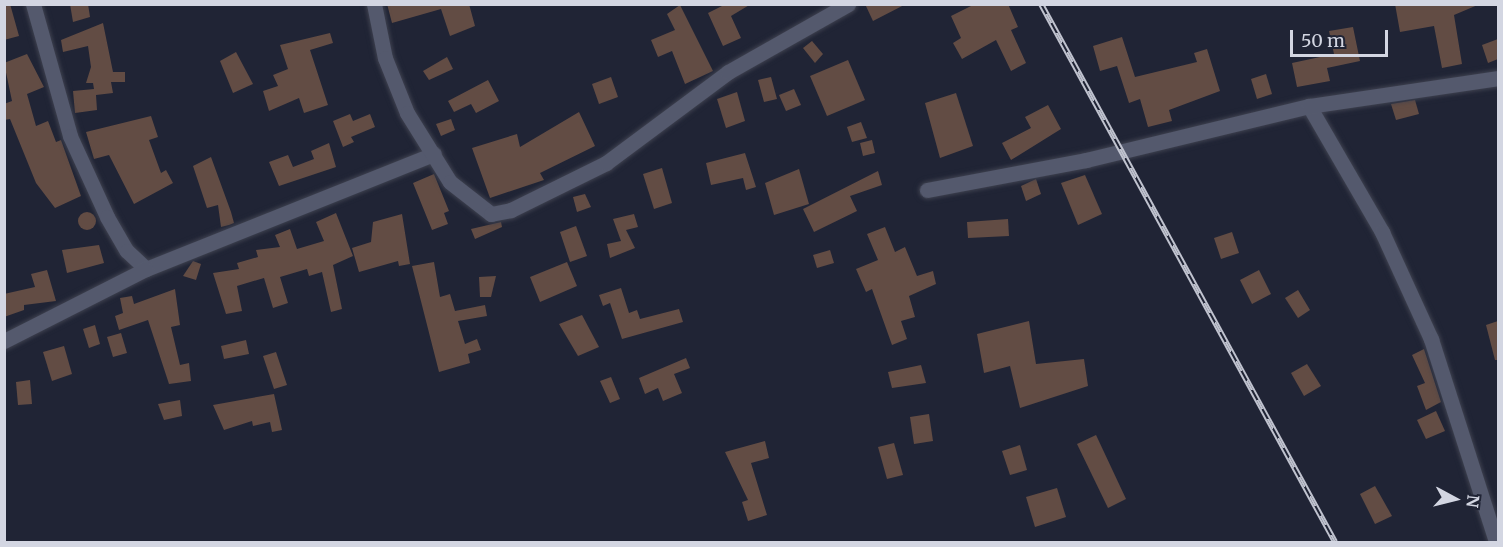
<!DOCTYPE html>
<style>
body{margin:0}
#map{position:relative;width:1503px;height:547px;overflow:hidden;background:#202435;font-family:Merriweather,serif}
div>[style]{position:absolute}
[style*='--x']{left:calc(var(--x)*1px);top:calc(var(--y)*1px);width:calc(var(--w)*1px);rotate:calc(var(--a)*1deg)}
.building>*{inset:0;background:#624c44}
.round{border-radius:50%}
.roads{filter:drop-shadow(0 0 2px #3e414f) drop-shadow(0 0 2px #3e414f)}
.minor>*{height:15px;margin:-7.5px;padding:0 7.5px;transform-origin:7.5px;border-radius:7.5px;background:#54596d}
.rail>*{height:6px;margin-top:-3px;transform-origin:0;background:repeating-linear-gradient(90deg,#202435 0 11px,#c0c3cf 0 22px);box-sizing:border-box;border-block:2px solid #c0c3cf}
span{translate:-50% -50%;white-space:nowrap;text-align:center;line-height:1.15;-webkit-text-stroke:5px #202435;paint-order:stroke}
.frame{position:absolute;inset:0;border:6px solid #d3d6e2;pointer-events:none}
.north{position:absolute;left:1425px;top:469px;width:60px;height:60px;-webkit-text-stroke:4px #202435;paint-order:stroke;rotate:97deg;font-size:16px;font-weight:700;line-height:24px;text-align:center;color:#d3d6e2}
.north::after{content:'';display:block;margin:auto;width:21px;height:27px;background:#d3d6e2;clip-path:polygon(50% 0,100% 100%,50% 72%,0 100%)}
.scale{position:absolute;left:1290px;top:30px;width:98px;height:27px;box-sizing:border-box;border:3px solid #d3d6e2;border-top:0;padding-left:8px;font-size:18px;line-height:21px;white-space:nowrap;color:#d3d6e2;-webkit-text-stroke:4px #202435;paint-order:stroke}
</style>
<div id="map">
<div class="building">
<i style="clip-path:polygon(4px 4px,10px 4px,19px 36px,4px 40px)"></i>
<i style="clip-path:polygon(70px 4px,88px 4px,90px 17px,73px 22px)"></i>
<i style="clip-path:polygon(387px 4px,469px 4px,475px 26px,450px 36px,441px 9px,392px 23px)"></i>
<i style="clip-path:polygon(726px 4px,751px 4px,731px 16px,741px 38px,723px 46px,708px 13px)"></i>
<i style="clip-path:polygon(865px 4px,906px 4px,873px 21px)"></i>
<i style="clip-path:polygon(975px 4px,1008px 4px,1018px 27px,1011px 30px,1026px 63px,1011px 71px,996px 40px,962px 59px,953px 43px,961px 38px,951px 16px)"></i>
<i style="clip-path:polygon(1395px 4px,1480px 4px,1454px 15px,1462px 64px,1442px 68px,1434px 26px,1400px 32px)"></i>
<i style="clip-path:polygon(680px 5px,713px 71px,685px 84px,672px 51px,658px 57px,651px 40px,675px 30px,667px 14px)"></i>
<i style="clip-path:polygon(103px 23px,113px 72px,125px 72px,125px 82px,111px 82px,113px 93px,96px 95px,97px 110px,75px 113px,73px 91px,94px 89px,93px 83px,86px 83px,91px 67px,88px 46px,63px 52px,61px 40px)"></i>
<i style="clip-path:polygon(1353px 27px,1360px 61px,1327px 68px,1330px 81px,1297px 87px,1292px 63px,1334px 54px,1329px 31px)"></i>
<i style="clip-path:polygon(330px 33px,333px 43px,310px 50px,328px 105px,304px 113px,299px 98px,269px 111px,263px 91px,278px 86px,273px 75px,288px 69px,280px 45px)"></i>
<i style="clip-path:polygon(1122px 37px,1135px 77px,1197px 62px,1194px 53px,1207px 49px,1220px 91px,1169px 110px,1172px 121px,1148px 127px,1140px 99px,1129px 103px,1117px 66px,1100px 71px,1093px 46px)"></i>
<i style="clip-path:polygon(1498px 39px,1498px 59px,1488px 63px,1482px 45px)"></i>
<i style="clip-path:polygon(812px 41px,823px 54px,815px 63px,803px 48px)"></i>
<i style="clip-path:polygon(236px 52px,253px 84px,233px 93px,220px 61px)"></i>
<i style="clip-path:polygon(27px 54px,44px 87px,27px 94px,36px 126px,48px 121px,56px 142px,61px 140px,81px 196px,55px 208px,36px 183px,10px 119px,4px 120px,4px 104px,12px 101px,4px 63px)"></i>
<i style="clip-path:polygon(447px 57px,453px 69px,429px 80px,423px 71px)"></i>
<i style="clip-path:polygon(848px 60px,865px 100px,827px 116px,810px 76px)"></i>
<i style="clip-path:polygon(1266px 74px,1272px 94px,1257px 99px,1251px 79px)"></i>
<i style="clip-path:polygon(611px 77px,618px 97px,599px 104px,592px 84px)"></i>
<i style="clip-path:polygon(771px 77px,777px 99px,764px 102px,758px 80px)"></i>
<i style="clip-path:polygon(488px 80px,499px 101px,476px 113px,471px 104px,454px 112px,448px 101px)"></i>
<i style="clip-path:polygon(794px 89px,801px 105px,786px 111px,779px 95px)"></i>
<i style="clip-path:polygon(737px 92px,745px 121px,726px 128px,717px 99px)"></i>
<i style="clip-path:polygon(956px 93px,973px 146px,940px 158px,925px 103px)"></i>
<i style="clip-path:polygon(1415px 100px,1419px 114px,1396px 120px,1391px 104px)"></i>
<i style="clip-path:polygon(1048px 105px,1061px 129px,1011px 160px,1002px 143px,1031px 128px,1025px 117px)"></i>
<i style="clip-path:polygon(579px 112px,595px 146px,540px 173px,544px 180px,490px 198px,472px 148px,517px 134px,520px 147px)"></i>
<i style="clip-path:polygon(350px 114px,353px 121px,370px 114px,375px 127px,351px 137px,354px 142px,343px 147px,333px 121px)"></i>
<i style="clip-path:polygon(151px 116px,158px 137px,149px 140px,161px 173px,166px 170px,173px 183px,134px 204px,109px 155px,94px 159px,86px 132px)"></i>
<i style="clip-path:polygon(451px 119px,455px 130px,441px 136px,436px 124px)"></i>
<i style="clip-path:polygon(861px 122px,867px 138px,852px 142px,847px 127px)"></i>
<i style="clip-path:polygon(872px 140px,875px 153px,863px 156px,860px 143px)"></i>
<i style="clip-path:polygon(329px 143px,336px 167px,279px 186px,269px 162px,288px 155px,293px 167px,314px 159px,311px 151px)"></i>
<i style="clip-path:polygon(745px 153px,756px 187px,746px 190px,743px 178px,711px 185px,706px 163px)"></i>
<i style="clip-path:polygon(211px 157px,231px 212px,234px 223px,229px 225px,221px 227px,218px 205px,207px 208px,193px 166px)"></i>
<i style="clip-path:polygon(662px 168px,672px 203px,654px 209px,643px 174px)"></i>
<i style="clip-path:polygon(799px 169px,809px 204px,774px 215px,765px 183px)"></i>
<i style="clip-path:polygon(878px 171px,882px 185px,850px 196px,857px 211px,814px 232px,803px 209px)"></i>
<i style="clip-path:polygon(434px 174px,449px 211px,444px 213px,448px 224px,432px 230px,413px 183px)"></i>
<i style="clip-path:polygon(1085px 175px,1102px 214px,1078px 225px,1061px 183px)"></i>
<i style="clip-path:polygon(1036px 179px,1041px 194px,1026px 201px,1021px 186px)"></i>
<i style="clip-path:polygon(585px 194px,591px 207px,577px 212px,573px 197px)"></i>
<i class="round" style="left:78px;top:212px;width:18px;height:18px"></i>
<i style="clip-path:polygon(336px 213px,353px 256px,333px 265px,342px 309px,331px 312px,322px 272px,309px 276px,307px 269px,280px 277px,288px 303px,273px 308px,264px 278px,237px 286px,242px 311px,226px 314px,213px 273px,239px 269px,237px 263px,258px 257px,256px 250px,280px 247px,275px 235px,290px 229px,297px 249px,324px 241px,316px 222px)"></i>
<i style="clip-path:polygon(402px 214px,410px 264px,399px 266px,398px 261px,359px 272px,352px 248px,371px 242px,373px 222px)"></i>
<i style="clip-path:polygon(634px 214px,638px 227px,626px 230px,635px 248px,610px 258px,607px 244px,621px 241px,613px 219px)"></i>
<i style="clip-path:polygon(1008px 219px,1009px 236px,968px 238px,967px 222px)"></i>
<i style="clip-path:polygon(501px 222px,502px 227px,475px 239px,471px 229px)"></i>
<i style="clip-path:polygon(576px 226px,587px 256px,570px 262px,560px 232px)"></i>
<i style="clip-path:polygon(885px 227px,895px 252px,905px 247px,917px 276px,933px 271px,936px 284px,909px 296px,915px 317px,901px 321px,907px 339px,892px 345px,872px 289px,866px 292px,856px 269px,878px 260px,867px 234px)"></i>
<i style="clip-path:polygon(1232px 232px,1239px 253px,1221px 259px,1214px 238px)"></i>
<i style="clip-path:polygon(99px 245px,104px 263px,67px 273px,62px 250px)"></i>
<i style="clip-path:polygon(830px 250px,834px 263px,817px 268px,813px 255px)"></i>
<i style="clip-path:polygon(193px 261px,201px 264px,196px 280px,183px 276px)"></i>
<i style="clip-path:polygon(434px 262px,440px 297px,450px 294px,455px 311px,485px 305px,487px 316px,458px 321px,465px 344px,477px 339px,481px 350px,468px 354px,470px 363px,439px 372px,412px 266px)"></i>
<i style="clip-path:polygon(567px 262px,577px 286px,540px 302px,530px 277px)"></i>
<i style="clip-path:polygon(47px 270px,56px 301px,24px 305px,24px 310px,4px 317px,4px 294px,35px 287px,31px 274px)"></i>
<i style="clip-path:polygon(1259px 270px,1271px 294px,1252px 304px,1240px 280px)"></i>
<i style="clip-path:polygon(496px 276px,491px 297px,480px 297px,479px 277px)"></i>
<i style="clip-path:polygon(621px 288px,629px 313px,637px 310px,640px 319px,679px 309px,683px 322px,622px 339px,610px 303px,603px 306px,599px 295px)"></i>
<i style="clip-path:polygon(175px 289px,180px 325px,171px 327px,180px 365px,189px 363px,191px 381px,169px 384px,148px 320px,119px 330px,115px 316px,123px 313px,120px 298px,132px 296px,134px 304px)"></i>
<i style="clip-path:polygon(1298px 290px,1310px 310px,1298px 318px,1285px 298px)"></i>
<i style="clip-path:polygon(582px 315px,599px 347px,578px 356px,559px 324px)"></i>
<i style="clip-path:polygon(1029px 321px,1036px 364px,1084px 359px,1088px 386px,1020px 408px,1010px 366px,984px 373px,977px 334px)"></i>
<i style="clip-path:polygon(1498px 321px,1498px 360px,1495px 360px,1486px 325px)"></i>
<i style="clip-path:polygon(95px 325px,100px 344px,89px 348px,83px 329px)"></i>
<i style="clip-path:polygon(121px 333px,127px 353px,113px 357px,107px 337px)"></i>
<i style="clip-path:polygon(246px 340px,249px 354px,224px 359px,221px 346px)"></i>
<i style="clip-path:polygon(64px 346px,72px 374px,52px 381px,43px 352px)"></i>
<i style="clip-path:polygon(1424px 349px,1441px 402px,1426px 410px,1417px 386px,1425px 383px,1412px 355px)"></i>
<i style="clip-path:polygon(276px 352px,287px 385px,274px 389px,263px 356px)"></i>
<i style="clip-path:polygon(686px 358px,690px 368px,674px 374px,682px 393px,663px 401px,658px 388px,645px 394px,639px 378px)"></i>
<i style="clip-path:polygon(1307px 364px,1321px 386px,1304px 396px,1291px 373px)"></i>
<i style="clip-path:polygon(921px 365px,926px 383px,892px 388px,888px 372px)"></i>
<i style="clip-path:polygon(611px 377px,620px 399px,610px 403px,600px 381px)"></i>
<i style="clip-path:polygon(30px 380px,32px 404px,18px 405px,16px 382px)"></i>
<i style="clip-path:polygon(274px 394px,282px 430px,272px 432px,270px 422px,253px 426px,252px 421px,224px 430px,213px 405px)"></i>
<i style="clip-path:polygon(180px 400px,182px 416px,164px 420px,158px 404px)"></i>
<i style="clip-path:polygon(1436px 411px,1445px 431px,1426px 439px,1417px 420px)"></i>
<i style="clip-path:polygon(929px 414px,933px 441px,914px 444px,910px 417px)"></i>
<i style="clip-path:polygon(1096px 435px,1126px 499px,1108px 508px,1077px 444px)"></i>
<i style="clip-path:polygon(765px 441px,769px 458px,751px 463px,767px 515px,748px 521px,742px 502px,748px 500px,725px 452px)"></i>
<i style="clip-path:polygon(894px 443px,903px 475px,887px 479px,878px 447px)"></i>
<i style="clip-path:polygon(1020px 445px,1027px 470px,1010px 475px,1002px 451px)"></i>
<i style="clip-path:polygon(1375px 486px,1392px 516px,1375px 524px,1360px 494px)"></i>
<i style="clip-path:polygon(1057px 488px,1066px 517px,1035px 527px,1026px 497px)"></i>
</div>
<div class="roads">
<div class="minor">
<i style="--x:33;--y:4;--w:137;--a:74.3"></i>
<i style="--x:70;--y:136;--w:89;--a:65.4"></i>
<i style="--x:107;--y:217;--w:39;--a:60"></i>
<i style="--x:127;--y:251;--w:26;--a:43"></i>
<i style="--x:146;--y:269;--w:310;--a:-21.8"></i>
<i style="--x:374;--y:4;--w:55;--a:78.5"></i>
<i style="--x:385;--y:58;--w:59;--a:68.2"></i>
<i style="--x:407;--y:113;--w:81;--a:58.1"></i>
<i style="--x:450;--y:182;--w:52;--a:38"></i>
<i style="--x:491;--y:214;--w:20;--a:-11"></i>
<i style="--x:511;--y:210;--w:106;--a:-26.3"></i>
<i style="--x:606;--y:163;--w:152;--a:-36.7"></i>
<i style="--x:728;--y:72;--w:138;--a:-29.5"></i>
<i style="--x:1309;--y:106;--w:146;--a:59.9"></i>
<i style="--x:1382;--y:232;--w:118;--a:65.4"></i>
<i style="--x:1431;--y:339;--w:213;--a:72.2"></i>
<i style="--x:927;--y:190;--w:162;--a:-10.7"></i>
<i style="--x:1086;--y:160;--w:229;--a:-13.6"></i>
<i style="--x:1309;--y:106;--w:191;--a:-8.4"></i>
<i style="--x:4;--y:341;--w:159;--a:-26.9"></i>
</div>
</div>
<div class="rail">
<i style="--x:1041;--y:4;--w:613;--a:61.34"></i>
</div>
<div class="frame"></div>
<div class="north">N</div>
<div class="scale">50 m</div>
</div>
